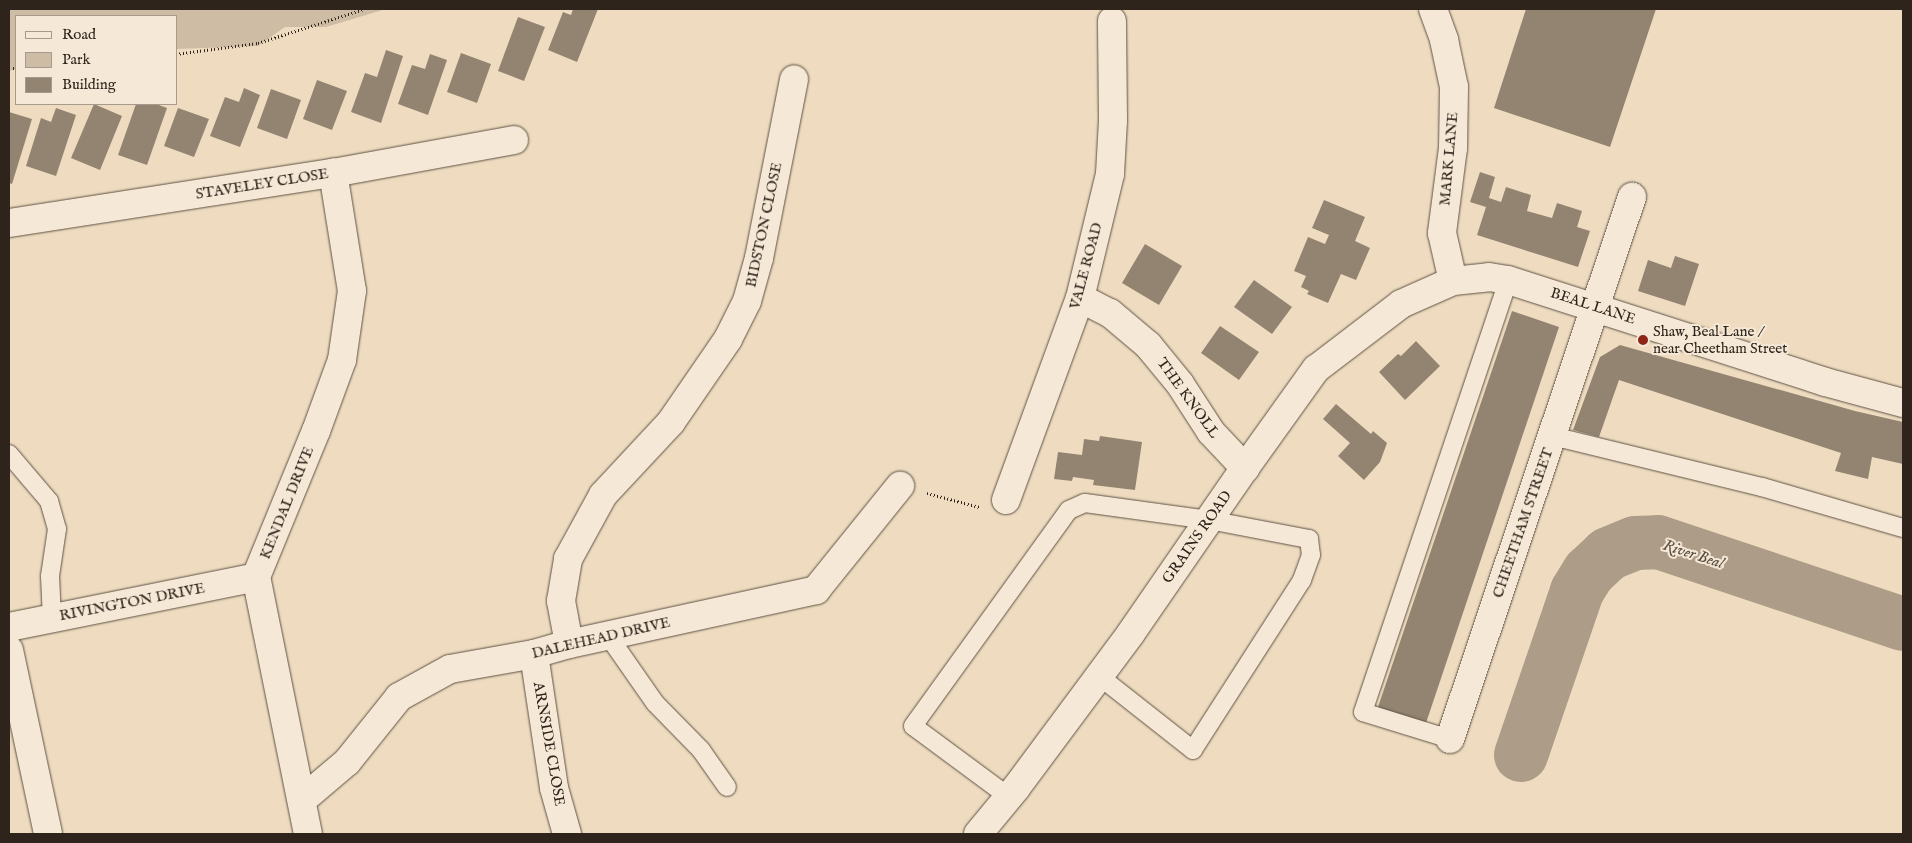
<!DOCTYPE html>
<style>
body{margin:0}
#map{position:relative;width:1912px;height:843px;overflow:hidden;background:#efdcc0;font-family:"IM FELL English",serif}
div>[style]{position:absolute}
[style*='--x']{left:calc(var(--x)*1px);top:calc(var(--y)*1px);width:calc(var(--w)*1px);rotate:calc(var(--a)*1deg)}
.green>*{inset:0;background:#cebda4}
.river>*{height:54px;margin:-27px;padding:0 27px;transform-origin:27px;border-radius:27px;background:#ad9d88}
.building>*{inset:0;background:#928471}
.path>*{height:3px;margin-top:-1.5px;transform-origin:0;background:repeating-linear-gradient(90deg,#2e241b 0 1px,transparent 0 3.5px)}
.roads{filter:drop-shadow(0 0 1px #5e5244) drop-shadow(0 0 1px #5e5244)}
.lane>*{height:18px;margin:-9px;padding:0 9px;transform-origin:9px;border-radius:9px;background:#f5e8d6}
.street>*{height:28px;margin:-14px;padding:0 14px;transform-origin:14px;border-radius:14px;background:#f5e8d6}
.secondary>*{height:28px;margin:-14px;padding:0 14px;transform-origin:14px;border-radius:14px;background:#f5e8d6}
.dots>*{width:14px;height:14px;translate:-50% -50%;box-sizing:border-box;border:2px solid #f5e8d6;border-radius:50%}
span{translate:-50% -50%;white-space:nowrap;text-align:center;line-height:1.15;-webkit-text-stroke:4px #f5e8d6;paint-order:stroke}
.street-label{font-size:15px;color:#2e241b}
.poi-label{font-size:15px;color:#2e241b}
.left{translate:0 -50%;text-align:left}
.water-label{font-size:16px;color:#5a4e41;font-style:italic}
.frame{position:absolute;inset:0;border:10px solid #2e241b;pointer-events:none}
.legend{position:absolute;left:15px;top:15px;width:162px;height:90px;box-sizing:border-box;background:#f5e8d6;border:1px solid #a59a8b;margin:0;padding:6px 9px;list-style:none;font-size:15px;color:#2e241b}
.legend li{display:flex;align-items:center;gap:10px;height:25px}
.legend b{width:25px;border:1px solid #a59a8b}
</style>
<div id="map">
<div class="green">
<i style="clip-path:polygon(9px 9px,386px 9px,326px 27px,285px 27px,258px 46px,176px 49px,176px 16px,16px 16px,16px 69px,9px 71px)"></i>
</div>
<div class="river">
<i style="--x:1521;--y:755;--w:173;--a:-71.1"></i>
<i style="--x:1577;--y:591;--w:22;--a:-58"></i>
<i style="--x:1589;--y:572;--w:26;--a:-43"></i>
<i style="--x:1608;--y:554;--w:29;--a:-22"></i>
<i style="--x:1635;--y:543;--w:23;--a:-2"></i>
<i style="--x:1658;--y:542;--w:258;--a:18.5"></i>
</div>
<div class="building">
<i style="clip-path:polygon(573px 9px,598px 9px,577px 62px,548px 50px,563px 12px,571px 15px)"></i>
<i style="clip-path:polygon(1526px 9px,1656px 9px,1610px 147px,1494px 108px)"></i>
<i style="clip-path:polygon(518px 17px,545px 27px,524px 81px,498px 71px)"></i>
<i style="clip-path:polygon(386px 50px,403px 56px,381px 123px,351px 112px,365px 73px,377px 77px)"></i>
<i style="clip-path:polygon(461px 53px,491px 64px,477px 103px,447px 92px)"></i>
<i style="clip-path:polygon(430px 54px,447px 60px,428px 115px,398px 104px,412px 65px,425px 69px)"></i>
<i style="clip-path:polygon(317px 80px,347px 91px,332px 130px,303px 119px)"></i>
<i style="clip-path:polygon(244px 88px,260px 95px,240px 147px,210px 136px,225px 97px,239px 102px)"></i>
<i style="clip-path:polygon(271px 89px,301px 100px,287px 139px,257px 128px)"></i>
<i style="clip-path:polygon(94px 104px,122px 116px,100px 170px,71px 158px)"></i>
<i style="clip-path:polygon(136px 104px,156px 104px,167px 108px,147px 165px,118px 155px)"></i>
<i style="clip-path:polygon(56px 108px,76px 115px,56px 176px,26px 166px,41px 118px,51px 122px)"></i>
<i style="clip-path:polygon(178px 108px,209px 119px,194px 157px,164px 146px)"></i>
<i style="clip-path:polygon(9px 112px,32px 119px,12px 184px,9px 183px)"></i>
<i style="clip-path:polygon(1480px 172px,1495px 177px,1489px 198px,1501px 202px,1506px 187px,1531px 195px,1527px 211px,1552px 218px,1557px 203px,1582px 211px,1577px 227px,1590px 231px,1578px 267px,1477px 235px,1486px 207px,1470px 202px)"></i>
<i style="clip-path:polygon(1324px 200px,1365px 217px,1355px 241px,1370px 248px,1356px 280px,1341px 274px,1328px 303px,1307px 294px,1309px 291px,1301px 287px,1306px 276px,1294px 271px,1308px 237px,1325px 244px,1329px 235px,1312px 228px)"></i>
<i style="clip-path:polygon(1145px 244px,1182px 266px,1159px 305px,1122px 283px)"></i>
<i style="clip-path:polygon(1675px 256px,1699px 264px,1685px 306px,1638px 291px,1648px 260px,1671px 268px)"></i>
<i style="clip-path:polygon(1254px 280px,1292px 307px,1272px 334px,1234px 307px)"></i>
<i style="clip-path:polygon(1512px 311px,1559px 327px,1426px 723px,1378px 707px)"></i>
<i style="clip-path:polygon(1220px 326px,1259px 352px,1239px 380px,1201px 353px)"></i>
<i style="clip-path:polygon(1416px 341px,1440px 366px,1405px 400px,1379px 372px,1398px 354px,1401px 356px)"></i>
<i style="clip-path:polygon(1620px 345px,1855px 411px,1903px 422px,1903px 464px,1872px 457px,1868px 479px,1835px 471px,1841px 453px,1619px 380px,1599px 437px,1573px 430px,1600px 357px)"></i>
<i style="clip-path:polygon(1336px 404px,1371px 434px,1373px 431px,1387px 443px,1380px 462px,1364px 480px,1338px 456px,1350px 443px,1323px 419px)"></i>
<i style="clip-path:polygon(1100px 436px,1142px 442px,1135px 490px,1093px 485px,1094px 480px,1073px 477px,1072px 481px,1054px 479px,1058px 452px,1082px 455px,1084px 439px,1099px 441px)"></i>
</div>
<div class="path">
<i style="--x:176;--y:54;--w:83;--a:-7.6"></i>
<i style="--x:258;--y:43;--w:111;--a:-17.8"></i>
<i style="--x:9;--y:68;--w:7;--a:0"></i>
<i style="--x:927;--y:493;--w:54;--a:15.1"></i>
</div>
<div class="roads">
<div class="lane">
<i style="--x:1552;--y:436;--w:216;--a:13.7"></i>
<i style="--x:1762;--y:487;--w:147;--a:16.2"></i>
<i style="--x:9;--y:454;--w:62;--a:49.6"></i>
<i style="--x:49;--y:501;--w:29;--a:74"></i>
<i style="--x:57;--y:529;--w:48;--a:98.5"></i>
<i style="--x:50;--y:576;--w:42;--a:87.3"></i>
<i style="--x:609;--y:637;--w:80;--a:55.1"></i>
<i style="--x:655;--y:703;--w:66;--a:45.6"></i>
<i style="--x:701;--y:750;--w:45;--a:54.9"></i>
<i style="--x:1450;--y:739;--w:91;--a:-162.8"></i>
<i style="--x:1363;--y:712;--w:456;--a:-71.4"></i>
<i style="--x:1009;--y:797;--w:119;--a:-143.5"></i>
<i style="--x:913;--y:726;--w:266;--a:-54.2"></i>
<i style="--x:1069;--y:510;--w:17;--a:-24"></i>
<i style="--x:1085;--y:503;--w:125;--a:7.8"></i>
<i style="--x:1209;--y:520;--w:102;--a:10.8"></i>
<i style="--x:1309;--y:539;--w:16;--a:83"></i>
<i style="--x:1311;--y:555;--w:27;--a:110"></i>
<i style="--x:1302;--y:580;--w:202;--a:122.7"></i>
<i style="--x:1193;--y:750;--w:120;--a:-141.8"></i>
</div>
<div class="street">
<i style="--x:1433;--y:9;--w:33;--a:70"></i>
<i style="--x:1444;--y:40;--w:48;--a:78"></i>
<i style="--x:1454;--y:87;--w:61;--a:90.9"></i>
<i style="--x:1453;--y:148;--w:86;--a:97.4"></i>
<i style="--x:1442;--y:233;--w:49;--a:77.1"></i>
<i style="--x:9;--y:223;--w:328;--a:-8.8"></i>
<i style="--x:333;--y:173;--w:184;--a:-10.3"></i>
<i style="--x:1080;--y:298;--w:34;--a:27"></i>
<i style="--x:1110;--y:313;--w:50;--a:40.1"></i>
<i style="--x:1148;--y:345;--w:50;--a:50.6"></i>
<i style="--x:1180;--y:384;--w:57;--a:57.1"></i>
<i style="--x:1211;--y:432;--w:50;--a:46.6"></i>
<i style="--x:1006;--y:500;--w:215;--a:-69.9"></i>
<i style="--x:1080;--y:298;--w:128;--a:-76.4"></i>
<i style="--x:1110;--y:174;--w:53;--a:-86.8"></i>
<i style="--x:1113;--y:121;--w:100;--a:-90.6"></i>
<i style="--x:9;--y:627;--w:252;--a:-11.4"></i>
<i style="--x:569;--y:644;--w:44;--a:-100.5"></i>
<i style="--x:561;--y:601;--w:43;--a:-80.5"></i>
<i style="--x:568;--y:559;--w:73;--a:-61.3"></i>
<i style="--x:603;--y:495;--w:100;--a:-47"></i>
<i style="--x:671;--y:422;--w:101;--a:-55.5"></i>
<i style="--x:728;--y:339;--w:42;--a:-63.4"></i>
<i style="--x:747;--y:301;--w:45;--a:-74.4"></i>
<i style="--x:759;--y:258;--w:182;--a:-78.9"></i>
<i style="--x:9;--y:650;--w:188;--a:78"></i>
<i style="--x:534;--y:654;--w:135;--a:81.5"></i>
<i style="--x:554;--y:788;--w:48;--a:74.2"></i>
<i style="--x:1450;--y:739;--w:572;--a:-71.44"></i>
<i style="--x:302;--y:800;--w:59;--a:-40.2"></i>
<i style="--x:347;--y:762;--w:83;--a:-51.3"></i>
<i style="--x:399;--y:697;--w:58;--a:-28.8"></i>
<i style="--x:450;--y:669;--w:85;--a:-10.1"></i>
<i style="--x:534;--y:654;--w:36;--a:-16"></i>
<i style="--x:569;--y:644;--w:253;--a:-12.3"></i>
<i style="--x:816;--y:590;--w:134;--a:-51.1"></i>
<i style="--x:308;--y:834;--w:262;--a:-101.4"></i>
<i style="--x:256;--y:577;--w:158;--a:-67.7"></i>
<i style="--x:316;--y:431;--w:76;--a:-69.9"></i>
<i style="--x:342;--y:360;--w:70;--a:-81.8"></i>
<i style="--x:352;--y:291;--w:120;--a:-99.1"></i>
</div>
<div class="secondary">
<i style="--x:978;--y:834;--w:60;--a:-50.4"></i>
<i style="--x:1016;--y:788;--w:193;--a:-53.4"></i>
<i style="--x:1131;--y:633;--w:201;--a:-55.4"></i>
<i style="--x:1245;--y:468;--w:122;--a:-54.4"></i>
<i style="--x:1316;--y:369;--w:107;--a:-37.4"></i>
<i style="--x:1401;--y:304;--w:57;--a:-23.9"></i>
<i style="--x:1453;--y:281;--w:36;--a:-6"></i>
<i style="--x:1489;--y:277;--w:19;--a:9"></i>
<i style="--x:1508;--y:280;--w:333;--a:17.8"></i>
<i style="--x:1825;--y:382;--w:81;--a:15.1"></i>
</div>
</div>
<div class="dots">
<i style="left:1643px;top:340px;background:#8f2418"></i>
</div>
<div class="street-label">
<span style="left:1449px;top:159px;rotate:-85deg">MARK LANE</span>
<span style="left:262px;top:184px;rotate:-9deg">STAVELEY CLOSE</span>
<span style="left:764px;top:225px;rotate:-78deg">BIDSTON CLOSE</span>
<span style="left:1086px;top:266px;rotate:-75deg">VALE ROAD</span>
<span style="left:1593px;top:306px;rotate:18deg">BEAL LANE</span>
<span style="left:1188px;top:398px;rotate:54deg">THE KNOLL</span>
<span style="left:287px;top:503px;rotate:-68deg">KENDAL DRIVE</span>
<span style="left:1523px;top:523px;rotate:-71deg">CHEETHAM STREET</span>
<span style="left:1197px;top:537px;rotate:-55deg">GRAINS ROAD</span>
<span style="left:132px;top:602px;rotate:-11deg">RIVINGTON DRIVE</span>
<span style="left:601px;top:638px;rotate:-13deg">DALEHEAD DRIVE</span>
<span style="left:549px;top:744px;rotate:80deg">ARNSIDE CLOSE</span>
</div>
<div class="poi-label">
<span class="left" style="left:1653px;top:340px">Shaw, Beal Lane /<br>near Cheetham Street</span>
</div>
<div class="water-label">
<span style="left:1693px;top:555px;rotate:18deg">River Beal</span>
</div>
<div class="frame"></div>
<ul class="legend">
<li><b style="height:6px;background:#f5e8d6"></b>Road</li>
<li><b style="height:14px;background:#cebda4"></b>Park</li>
<li><b style="height:14px;background:#928471"></b>Building</li>
</ul>
</div>
